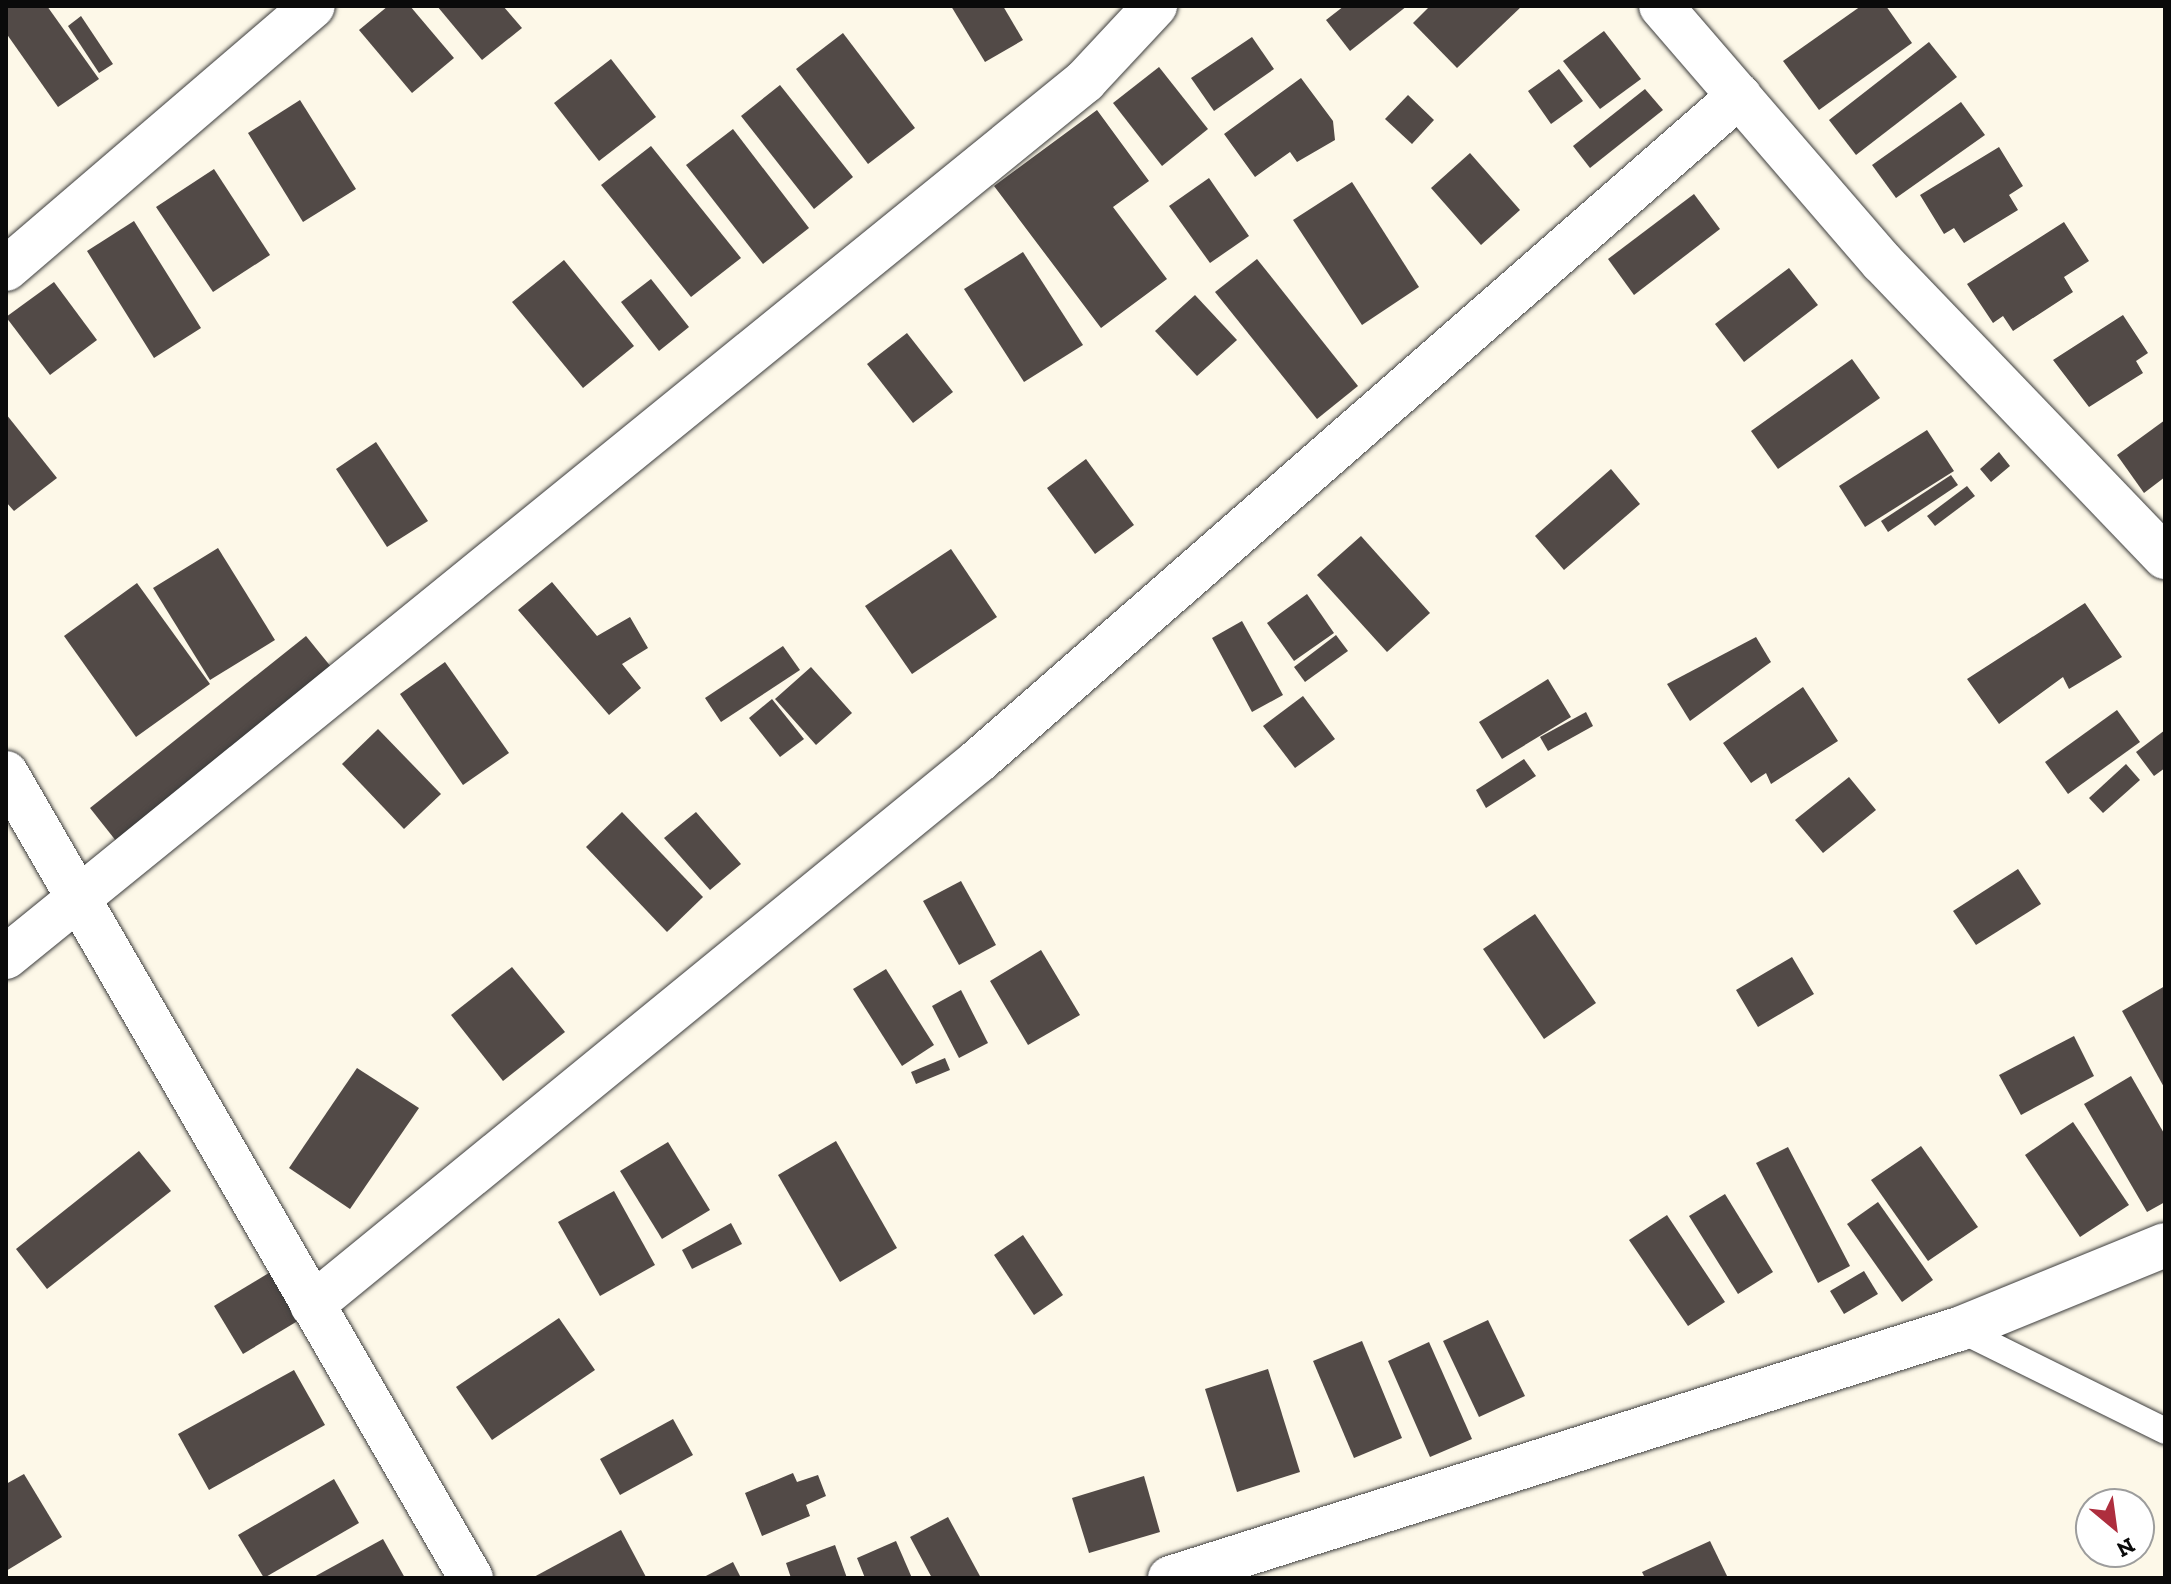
<!DOCTYPE html>
<style>
body{margin:0}
#map{position:relative;width:2171px;height:1584px;overflow:hidden;background:#fdf8e8;font-family:"Zilla Slab",serif}
div>[style]{position:absolute}
[style*='--x']{left:calc(var(--x)*1px);top:calc(var(--y)*1px);width:calc(var(--w)*1px);rotate:calc(var(--a)*1deg)}
.building>*{inset:0;background:#524a47}
.roads{filter:drop-shadow(0 0 2px #3d3d3d) drop-shadow(0 0 2px #3d3d3d)}
.service>*{height:26px;margin:-13px;padding:0 13px;transform-origin:13px;border-radius:13px;background:#fff}
.minor>*{height:44px;margin:-22px;padding:0 22px;transform-origin:22px;border-radius:22px;background:#fff}
span{translate:-50% -50%;white-space:nowrap;text-align:center;line-height:1.15;-webkit-text-stroke:8px #fff;paint-order:stroke}
.frame{position:absolute;inset:0;border:8px solid #0a0a0a;pointer-events:none}
.north{position:absolute;left:2075px;top:1488px;width:80px;height:80px;box-sizing:border-box;background:#fff;border:2px solid #9d9d9d;border-radius:50%;rotate:151deg;font-size:22px;font-weight:700;line-height:32px;text-align:center;color:#0a0a0a}
.north::after{content:'';display:block;margin:auto;width:28px;height:36px;background:#ae2e3e;clip-path:polygon(50% 0,100% 100%,50% 72%,0 100%)}
</style>
<div id="map">
<div class="building">
<i style="clip-path:polygon(6px 6px,47px 6px,99px 79px,58px 107px,6px 33px)"></i>
<i style="clip-path:polygon(388px 6px,410px 6px,454px 58px,412px 93px,359px 30px)"></i>
<i style="clip-path:polygon(437px 6px,503px 6px,522px 28px,482px 60px)"></i>
<i style="clip-path:polygon(951px 6px,1003px 6px,1023px 40px,985px 62px)"></i>
<i style="clip-path:polygon(1344px 6px,1407px 6px,1350px 51px,1326px 20px)"></i>
<i style="clip-path:polygon(1430px 6px,1522px 6px,1457px 68px,1413px 23px)"></i>
<i style="clip-path:polygon(1861px 6px,1886px 6px,1912px 43px,1819px 110px,1783px 61px)"></i>
<i style="clip-path:polygon(81px 16px,113px 64px,99px 73px,68px 26px)"></i>
<i style="clip-path:polygon(1604px 31px,1641px 79px,1600px 109px,1563px 61px)"></i>
<i style="clip-path:polygon(843px 33px,915px 128px,868px 164px,796px 69px)"></i>
<i style="clip-path:polygon(1252px 37px,1274px 69px,1214px 111px,1191px 78px)"></i>
<i style="clip-path:polygon(1929px 42px,1957px 77px,1856px 155px,1829px 120px)"></i>
<i style="clip-path:polygon(611px 59px,656px 117px,599px 161px,554px 103px)"></i>
<i style="clip-path:polygon(1159px 67px,1208px 129px,1162px 166px,1113px 103px)"></i>
<i style="clip-path:polygon(1559px 69px,1583px 101px,1551px 124px,1528px 91px)"></i>
<i style="clip-path:polygon(1301px 78px,1333px 121px,1335px 140px,1297px 162px,1290px 152px,1255px 177px,1224px 134px)"></i>
<i style="clip-path:polygon(780px 85px,853px 177px,814px 209px,741px 116px)"></i>
<i style="clip-path:polygon(1645px 89px,1663px 110px,1590px 168px,1573px 146px)"></i>
<i style="clip-path:polygon(1408px 95px,1434px 120px,1412px 144px,1385px 119px)"></i>
<i style="clip-path:polygon(300px 100px,356px 189px,303px 222px,248px 133px)"></i>
<i style="clip-path:polygon(1961px 102px,1985px 135px,1896px 198px,1872px 165px)"></i>
<i style="clip-path:polygon(1097px 110px,1149px 181px,1113px 207px,1167px 279px,1101px 328px,994px 186px)"></i>
<i style="clip-path:polygon(733px 129px,809px 228px,763px 264px,686px 165px)"></i>
<i style="clip-path:polygon(651px 146px,741px 258px,691px 297px,601px 185px)"></i>
<i style="clip-path:polygon(1999px 147px,2023px 186px,2009px 195px,2018px 210px,1964px 243px,1954px 228px,1944px 234px,1920px 195px)"></i>
<i style="clip-path:polygon(1470px 153px,1520px 210px,1481px 245px,1431px 188px)"></i>
<i style="clip-path:polygon(214px 169px,270px 255px,213px 292px,156px 207px)"></i>
<i style="clip-path:polygon(1209px 178px,1249px 236px,1210px 263px,1169px 206px)"></i>
<i style="clip-path:polygon(1352px 182px,1419px 287px,1362px 325px,1293px 220px)"></i>
<i style="clip-path:polygon(1694px 194px,1720px 229px,1634px 295px,1608px 259px)"></i>
<i style="clip-path:polygon(134px 221px,201px 328px,154px 358px,87px 251px)"></i>
<i style="clip-path:polygon(2064px 222px,2089px 261px,2064px 277px,2073px 292px,2013px 331px,2003px 316px,1993px 323px,1967px 284px)"></i>
<i style="clip-path:polygon(1023px 252px,1083px 345px,1024px 382px,964px 289px)"></i>
<i style="clip-path:polygon(1257px 259px,1358px 386px,1317px 419px,1215px 292px)"></i>
<i style="clip-path:polygon(564px 260px,634px 346px,583px 388px,512px 302px)"></i>
<i style="clip-path:polygon(1789px 268px,1818px 305px,1744px 362px,1715px 324px)"></i>
<i style="clip-path:polygon(651px 279px,689px 327px,659px 351px,621px 302px)"></i>
<i style="clip-path:polygon(54px 282px,97px 340px,50px 375px,6px 317px)"></i>
<i style="clip-path:polygon(1195px 295px,1237px 340px,1197px 376px,1155px 331px)"></i>
<i style="clip-path:polygon(2123px 315px,2148px 353px,2136px 361px,2143px 373px,2089px 407px,2053px 360px)"></i>
<i style="clip-path:polygon(907px 333px,953px 392px,913px 423px,867px 364px)"></i>
<i style="clip-path:polygon(1852px 359px,1880px 398px,1778px 469px,1751px 431px)"></i>
<i style="clip-path:polygon(6px 414px,57px 478px,14px 511px,6px 502px)"></i>
<i style="clip-path:polygon(2165px 420px,2165px 477px,2144px 493px,2117px 455px)"></i>
<i style="clip-path:polygon(1927px 430px,1954px 471px,1865px 527px,1839px 486px)"></i>
<i style="clip-path:polygon(376px 442px,428px 521px,387px 547px,336px 469px)"></i>
<i style="clip-path:polygon(1999px 452px,2010px 466px,1991px 482px,1980px 469px)"></i>
<i style="clip-path:polygon(1086px 459px,1134px 525px,1095px 554px,1047px 488px)"></i>
<i style="clip-path:polygon(1611px 469px,1640px 504px,1564px 570px,1535px 536px)"></i>
<i style="clip-path:polygon(1951px 475px,1958px 485px,1888px 532px,1881px 521px)"></i>
<i style="clip-path:polygon(1967px 486px,1975px 496px,1935px 526px,1927px 516px)"></i>
<i style="clip-path:polygon(1361px 536px,1430px 613px,1387px 652px,1317px 575px)"></i>
<i style="clip-path:polygon(218px 548px,275px 640px,210px 680px,153px 588px)"></i>
<i style="clip-path:polygon(951px 549px,997px 617px,912px 674px,865px 606px)"></i>
<i style="clip-path:polygon(552px 582px,597px 636px,630px 617px,648px 648px,622px 664px,641px 688px,609px 715px,518px 610px)"></i>
<i style="clip-path:polygon(137px 583px,210px 684px,136px 737px,64px 636px)"></i>
<i style="clip-path:polygon(1307px 594px,1334px 633px,1294px 661px,1267px 623px)"></i>
<i style="clip-path:polygon(2085px 603px,2122px 657px,2069px 689px,2063px 677px,1999px 724px,1967px 679px)"></i>
<i style="clip-path:polygon(1242px 621px,1283px 695px,1252px 712px,1212px 638px)"></i>
<i style="clip-path:polygon(1336px 635px,1348px 651px,1305px 682px,1294px 667px)"></i>
<i style="clip-path:polygon(306px 636px,340px 678px,124px 851px,90px 808px)"></i>
<i style="clip-path:polygon(1756px 637px,1771px 662px,1690px 721px,1667px 684px)"></i>
<i style="clip-path:polygon(783px 646px,800px 670px,721px 722px,705px 698px)"></i>
<i style="clip-path:polygon(445px 662px,509px 753px,463px 785px,400px 694px)"></i>
<i style="clip-path:polygon(811px 667px,852px 713px,816px 745px,775px 699px)"></i>
<i style="clip-path:polygon(1548px 679px,1571px 717px,1502px 759px,1479px 722px)"></i>
<i style="clip-path:polygon(1803px 687px,1838px 741px,1771px 784px,1766px 773px,1751px 783px,1723px 743px)"></i>
<i style="clip-path:polygon(1303px 696px,1335px 739px,1295px 768px,1263px 726px)"></i>
<i style="clip-path:polygon(772px 699px,804px 739px,780px 757px,749px 718px)"></i>
<i style="clip-path:polygon(2117px 710px,2140px 742px,2068px 794px,2045px 762px)"></i>
<i style="clip-path:polygon(1586px 712px,1593px 726px,1548px 751px,1540px 737px)"></i>
<i style="clip-path:polygon(378px 729px,441px 794px,404px 829px,342px 764px)"></i>
<i style="clip-path:polygon(2165px 730px,2165px 768px,2154px 776px,2136px 752px)"></i>
<i style="clip-path:polygon(1524px 759px,1536px 776px,1486px 808px,1476px 790px)"></i>
<i style="clip-path:polygon(2126px 764px,2140px 780px,2103px 813px,2089px 798px)"></i>
<i style="clip-path:polygon(1849px 777px,1876px 810px,1823px 853px,1795px 820px)"></i>
<i style="clip-path:polygon(622px 812px,703px 897px,667px 932px,586px 847px)"></i>
<i style="clip-path:polygon(696px 812px,741px 864px,710px 890px,664px 838px)"></i>
<i style="clip-path:polygon(2018px 869px,2041px 904px,1976px 945px,1953px 911px)"></i>
<i style="clip-path:polygon(961px 881px,996px 945px,959px 965px,923px 901px)"></i>
<i style="clip-path:polygon(1535px 914px,1596px 1003px,1544px 1039px,1483px 949px)"></i>
<i style="clip-path:polygon(1041px 950px,1080px 1015px,1028px 1045px,990px 981px)"></i>
<i style="clip-path:polygon(1792px 957px,1814px 994px,1758px 1027px,1736px 990px)"></i>
<i style="clip-path:polygon(512px 967px,565px 1032px,503px 1081px,451px 1015px)"></i>
<i style="clip-path:polygon(886px 969px,934px 1045px,902px 1066px,853px 989px)"></i>
<i style="clip-path:polygon(2165px 986px,2165px 1089px,2122px 1011px)"></i>
<i style="clip-path:polygon(961px 990px,988px 1043px,959px 1058px,932px 1006px)"></i>
<i style="clip-path:polygon(2074px 1036px,2094px 1076px,2021px 1115px,1999px 1075px)"></i>
<i style="clip-path:polygon(945px 1058px,950px 1070px,916px 1084px,911px 1072px)"></i>
<i style="clip-path:polygon(357px 1068px,419px 1108px,350px 1209px,289px 1168px)"></i>
<i style="clip-path:polygon(2131px 1076px,2165px 1135px,2165px 1202px,2147px 1212px,2084px 1104px)"></i>
<i style="clip-path:polygon(2073px 1122px,2129px 1205px,2080px 1237px,2025px 1155px)"></i>
<i style="clip-path:polygon(836px 1141px,897px 1248px,840px 1282px,778px 1175px)"></i>
<i style="clip-path:polygon(668px 1142px,710px 1210px,662px 1239px,620px 1171px)"></i>
<i style="clip-path:polygon(1921px 1146px,1978px 1227px,1928px 1261px,1871px 1180px)"></i>
<i style="clip-path:polygon(1788px 1147px,1850px 1266px,1818px 1283px,1756px 1163px)"></i>
<i style="clip-path:polygon(139px 1151px,171px 1191px,47px 1289px,16px 1249px)"></i>
<i style="clip-path:polygon(614px 1191px,655px 1265px,600px 1296px,558px 1222px)"></i>
<i style="clip-path:polygon(1725px 1194px,1773px 1272px,1738px 1294px,1689px 1216px)"></i>
<i style="clip-path:polygon(1878px 1202px,1933px 1280px,1902px 1302px,1847px 1224px)"></i>
<i style="clip-path:polygon(1667px 1215px,1725px 1302px,1688px 1326px,1629px 1240px)"></i>
<i style="clip-path:polygon(731px 1223px,742px 1244px,692px 1269px,682px 1250px)"></i>
<i style="clip-path:polygon(1023px 1235px,1063px 1295px,1034px 1315px,994px 1255px)"></i>
<i style="clip-path:polygon(282px 1265px,311px 1313px,243px 1354px,214px 1306px)"></i>
<i style="clip-path:polygon(1864px 1271px,1878px 1294px,1844px 1314px,1830px 1291px)"></i>
<i style="clip-path:polygon(559px 1318px,595px 1370px,492px 1440px,456px 1387px)"></i>
<i style="clip-path:polygon(1488px 1320px,1525px 1396px,1479px 1417px,1443px 1341px)"></i>
<i style="clip-path:polygon(1362px 1341px,1402px 1438px,1354px 1458px,1313px 1361px)"></i>
<i style="clip-path:polygon(1429px 1342px,1472px 1439px,1430px 1457px,1388px 1361px)"></i>
<i style="clip-path:polygon(1268px 1369px,1300px 1472px,1237px 1492px,1205px 1389px)"></i>
<i style="clip-path:polygon(294px 1370px,325px 1425px,209px 1490px,178px 1434px)"></i>
<i style="clip-path:polygon(673px 1419px,693px 1455px,620px 1495px,600px 1459px)"></i>
<i style="clip-path:polygon(793px 1473px,797px 1482px,818px 1475px,826px 1496px,806px 1505px,810px 1516px,762px 1536px,745px 1493px)"></i>
<i style="clip-path:polygon(24px 1474px,62px 1537px,6px 1571px,6px 1484px)"></i>
<i style="clip-path:polygon(1144px 1476px,1160px 1532px,1089px 1553px,1072px 1498px)"></i>
<i style="clip-path:polygon(334px 1479px,359px 1523px,264px 1578px,238px 1535px)"></i>
<i style="clip-path:polygon(948px 1517px,981px 1578px,932px 1578px,910px 1537px)"></i>
<i style="clip-path:polygon(621px 1530px,646px 1577px,532px 1578px)"></i>
<i style="clip-path:polygon(383px 1539px,405px 1578px,312px 1578px)"></i>
<i style="clip-path:polygon(896px 1541px,912px 1578px,865px 1578px,857px 1558px)"></i>
<i style="clip-path:polygon(1710px 1541px,1728px 1578px,1645px 1578px,1642px 1572px)"></i>
<i style="clip-path:polygon(835px 1545px,847px 1578px,791px 1578px,786px 1563px)"></i>
<i style="clip-path:polygon(733px 1562px,741px 1578px,702px 1578px)"></i>
</div>
<div class="roads">
<div class="service">
<i style="--x:1959;--y:1329;--w:230;--a:26.3"></i>
</div>
<div class="minor">
<i style="--x:1661;--y:6;--w:338;--a:49.2"></i>
<i style="--x:1882;--y:262;--w:409;--a:46.2"></i>
<i style="--x:6;--y:269;--w:404;--a:-40.6"></i>
<i style="--x:6;--y:773;--w:930;--a:59.99"></i>
<i style="--x:6;--y:957;--w:1390;--a:-39.07"></i>
<i style="--x:1085;--y:81;--w:103;--a:-47"></i>
<i style="--x:312;--y:1305;--w:860;--a:-39.24"></i>
<i style="--x:978;--y:761;--w:1011;--a:-41.15"></i>
<i style="--x:1170;--y:1578;--w:827;--a:-17.52"></i>
<i style="--x:1959;--y:1329;--w:222;--a:-22.2"></i>
</div>
</div>
<div class="frame"></div>
<div class="north">N</div>
</div>
